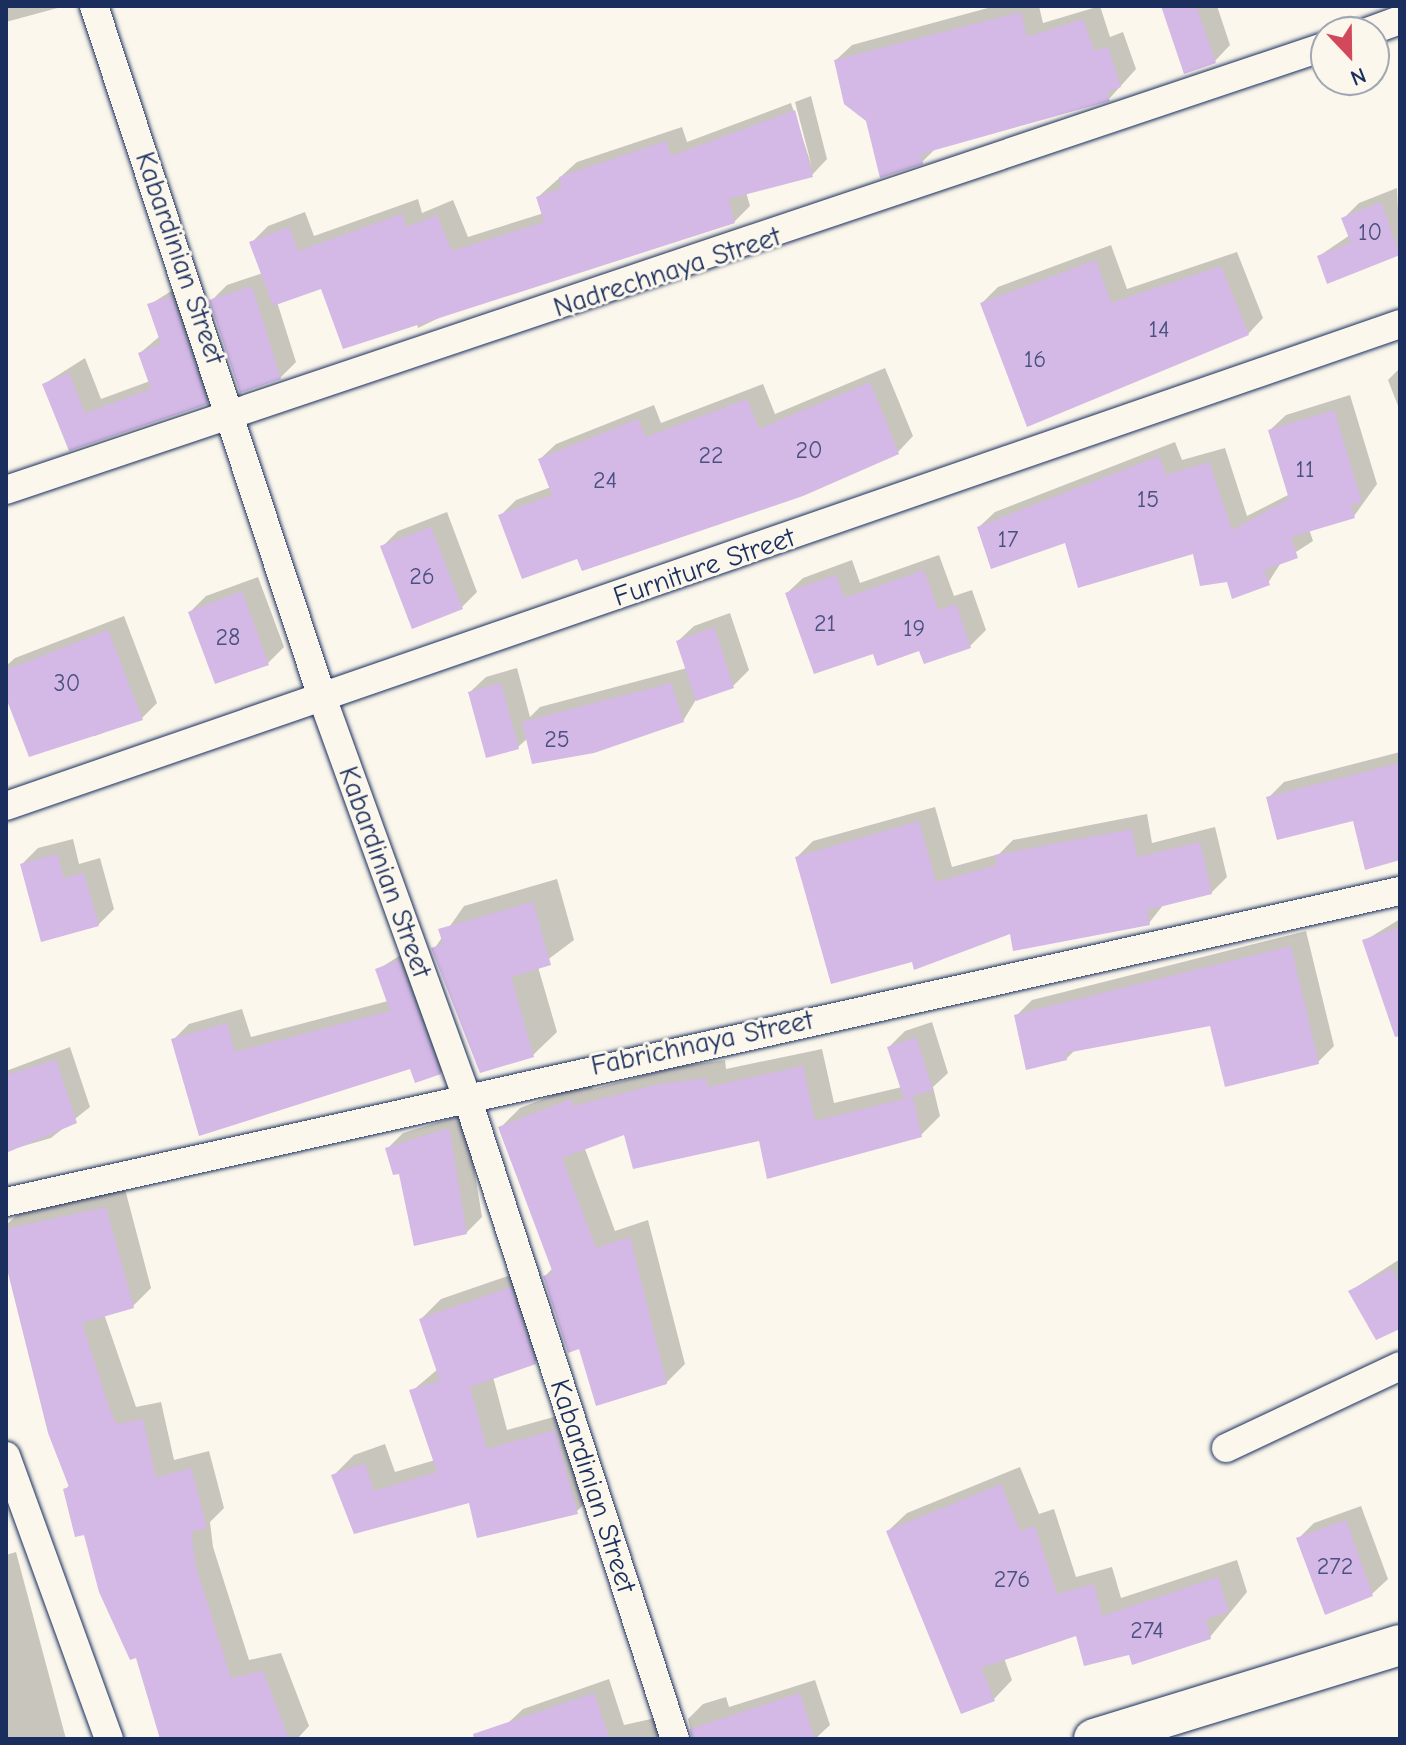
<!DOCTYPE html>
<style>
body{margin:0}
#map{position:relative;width:1406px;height:1745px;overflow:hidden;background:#fbf7ec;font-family:"Comic Neue",sans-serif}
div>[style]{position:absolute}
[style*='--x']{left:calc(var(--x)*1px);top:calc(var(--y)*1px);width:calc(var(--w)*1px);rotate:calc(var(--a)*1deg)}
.shadow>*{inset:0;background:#0003}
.building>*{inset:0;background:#d4b8e6}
.roads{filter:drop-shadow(0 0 2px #1b2f5e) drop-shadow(0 0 2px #1b2f5e)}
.street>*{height:28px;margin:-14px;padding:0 14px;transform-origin:14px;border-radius:14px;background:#fbf7ec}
.secondary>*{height:40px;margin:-20px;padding:0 20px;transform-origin:20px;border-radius:20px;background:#fbf7ec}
span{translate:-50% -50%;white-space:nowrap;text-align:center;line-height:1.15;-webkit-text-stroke:6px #fbf7ec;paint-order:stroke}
.number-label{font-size:24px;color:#495180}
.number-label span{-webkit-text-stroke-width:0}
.street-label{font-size:28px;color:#1b2f5e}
.frame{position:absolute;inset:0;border:8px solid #1b2f5e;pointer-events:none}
.north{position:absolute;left:1310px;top:16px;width:80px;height:80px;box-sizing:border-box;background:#fbf7ec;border:2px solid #a1a7b3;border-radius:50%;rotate:158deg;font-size:22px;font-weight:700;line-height:32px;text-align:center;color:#1b2f5e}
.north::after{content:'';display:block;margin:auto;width:28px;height:36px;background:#d1495b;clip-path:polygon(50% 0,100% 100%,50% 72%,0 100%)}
</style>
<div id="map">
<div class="shadow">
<i style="clip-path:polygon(6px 6px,65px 6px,6px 22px)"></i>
<i style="clip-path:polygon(1039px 6px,1043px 23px,1100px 6px,1110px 37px,1123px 32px,1136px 69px,1109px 99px,936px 148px,922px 162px,868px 119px,836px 60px,852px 45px,995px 6px)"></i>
<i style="clip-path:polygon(1163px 6px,1217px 6px,1230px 45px,1215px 61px)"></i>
<i style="clip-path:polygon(811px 96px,827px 159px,812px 175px,746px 192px,750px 206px,734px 222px,472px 302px,418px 328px,416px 320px,322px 286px,277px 302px,296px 362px,280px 378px,211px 301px,227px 285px,263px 273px,252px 242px,268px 226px,305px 212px,314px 236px,418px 199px,422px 213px,453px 200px,468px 237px,544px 213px,538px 197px,577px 162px,682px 127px,687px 142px,791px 103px,812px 167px,795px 102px)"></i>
<i style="clip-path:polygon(1397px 188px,1400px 253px,1329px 282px,1319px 256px,1350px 235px,1343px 219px,1359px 203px)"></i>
<i style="clip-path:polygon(1111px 245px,1127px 289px,1237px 252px,1263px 318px,1248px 334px,982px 303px,998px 287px)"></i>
<i style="clip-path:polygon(187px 281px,222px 387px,206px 403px,70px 448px,44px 384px,85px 358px,101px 399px,150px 381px,140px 353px,160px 336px,149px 305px)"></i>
<i style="clip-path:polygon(885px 368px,913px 436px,898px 452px,578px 556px,500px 516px,516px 500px,551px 487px,540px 459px,556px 444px,654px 405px,661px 423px,763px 384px,775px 414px)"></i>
<i style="clip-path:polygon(1400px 368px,1400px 411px,1388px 380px)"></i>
<i style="clip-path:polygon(1350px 395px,1377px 484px,1354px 516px,1309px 529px,1313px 541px,1282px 561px,1268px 583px,1229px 579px,1195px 552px,979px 527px,995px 512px,1175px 442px,1182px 460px,1225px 448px,1247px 516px,1290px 494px,1270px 430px,1286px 415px)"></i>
<i style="clip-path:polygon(447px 512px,477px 592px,462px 607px,383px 546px,398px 531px)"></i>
<i style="clip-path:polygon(939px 555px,954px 596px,972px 590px,986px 630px,970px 646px,925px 661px,920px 648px,787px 593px,803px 578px,852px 560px,860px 583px)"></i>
<i style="clip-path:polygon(258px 577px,284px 647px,268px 663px,190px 612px,206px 596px)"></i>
<i style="clip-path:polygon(730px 613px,749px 670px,733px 686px,697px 698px,683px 721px,528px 738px,518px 747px,470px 692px,486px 677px,517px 668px,530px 717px,540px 707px,687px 668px,678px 641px,694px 626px)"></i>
<i style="clip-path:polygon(124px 616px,157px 703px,142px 718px,95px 736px,6px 692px,6px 666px,15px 658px)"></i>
<i style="clip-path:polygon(1400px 752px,1400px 858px,1354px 818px,1268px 798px,1284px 782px)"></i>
<i style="clip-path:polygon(935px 807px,952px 867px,999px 854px,1013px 840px,1147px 814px,1152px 843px,1215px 827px,1227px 877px,1211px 893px,1164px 904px,1149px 923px,1012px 932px,913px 960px,797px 857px,813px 841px)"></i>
<i style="clip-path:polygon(73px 839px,79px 864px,100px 858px,114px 909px,98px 925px,22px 864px,38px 848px)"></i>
<i style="clip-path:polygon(557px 879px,574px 940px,538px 967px,557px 1032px,533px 1055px,434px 949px,464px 906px)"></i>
<i style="clip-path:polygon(1400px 919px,1400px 1007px,1364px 941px)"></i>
<i style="clip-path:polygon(1306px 931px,1334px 1046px,1318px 1062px,1211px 1024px,1076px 1049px,1066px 1059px,1016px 1016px,1032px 1000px)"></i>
<i style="clip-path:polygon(415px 946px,455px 1057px,440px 1073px,412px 1067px,201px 1133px,173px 1040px,189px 1024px,242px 1009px,251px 1037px,388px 1001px,377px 970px)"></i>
<i style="clip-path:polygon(932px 1022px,948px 1073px,933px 1087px,940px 1116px,921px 1135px,626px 1132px,585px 1149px,615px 1231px,648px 1220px,685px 1364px,666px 1383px,581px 1347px,545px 1276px,553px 1268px,501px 1127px,520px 1108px,590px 1081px,593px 1089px,676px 1067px,725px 1060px,726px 1069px,822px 1049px,834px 1103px,902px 1087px,889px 1047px,905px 1031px)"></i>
<i style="clip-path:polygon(70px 1047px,90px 1107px,51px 1138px,6px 1151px,6px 1071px)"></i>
<i style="clip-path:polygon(465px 1114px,482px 1217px,466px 1233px,400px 1171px,387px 1149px,403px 1133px)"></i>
<i style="clip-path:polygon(125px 1189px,151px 1288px,133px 1306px,104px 1314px,136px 1407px,161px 1402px,174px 1460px,209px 1451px,224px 1508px,210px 1522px,213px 1547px,249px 1660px,281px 1653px,309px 1726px,297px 1739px,165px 1739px,137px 1656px,65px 1490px,70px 1484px,6px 1260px,6px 1225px,17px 1215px)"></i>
<i style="clip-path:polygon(1400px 1259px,1400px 1327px,1350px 1291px)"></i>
<i style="clip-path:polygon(531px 1268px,555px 1342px,535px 1362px,493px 1377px,507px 1430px,575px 1411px,597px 1492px,576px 1512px,470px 1501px,355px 1531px,334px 1475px,354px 1455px,385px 1444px,395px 1472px,435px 1460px,412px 1391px,438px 1369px,421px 1319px,441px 1299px)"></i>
<i style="clip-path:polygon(1020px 1467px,1039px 1514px,1054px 1509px,1076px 1577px,1112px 1567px,1121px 1598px,1237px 1560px,1247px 1592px,1210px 1637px,1130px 1653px,1077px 1634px,1004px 1658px,1012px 1680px,994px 1699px,888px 1531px,907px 1513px)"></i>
<i style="clip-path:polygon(1361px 1506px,1388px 1579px,1372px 1594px,1299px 1538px,1314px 1523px)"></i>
<i style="clip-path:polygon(16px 1552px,66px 1739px,6px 1739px,6px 1555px)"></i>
<i style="clip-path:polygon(609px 1679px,624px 1725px,669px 1715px,687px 1739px,513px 1739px,508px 1723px,523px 1709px)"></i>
<i style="clip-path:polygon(815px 1680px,830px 1725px,815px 1739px,693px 1739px,688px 1719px,703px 1704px,726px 1697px,729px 1707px)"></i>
</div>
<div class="building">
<i style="clip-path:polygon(1161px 6px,1196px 6px,1216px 63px,1184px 74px)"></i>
<i style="clip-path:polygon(1021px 12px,1027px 37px,1083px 19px,1094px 51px,1108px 47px,1121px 87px,1107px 92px,1110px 101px,921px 154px,923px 164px,880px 178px,866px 121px,844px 104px,834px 60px)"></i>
<i style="clip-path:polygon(795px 110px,813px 177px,728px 199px,735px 223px,343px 349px,321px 289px,273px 306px,249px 242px,289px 227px,298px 251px,402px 214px,407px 227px,437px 215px,452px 251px,544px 222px,536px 197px,562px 188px,559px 177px,666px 141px,671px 156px)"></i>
<i style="clip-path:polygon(1381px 202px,1400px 255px,1327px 284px,1317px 256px,1351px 243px,1341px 218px)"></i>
<i style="clip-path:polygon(1096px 260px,1111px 303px,1221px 266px,1249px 335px,1027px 427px,980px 303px)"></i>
<i style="clip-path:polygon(252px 286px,281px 379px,240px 393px,209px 300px)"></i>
<i style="clip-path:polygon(172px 296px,208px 404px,69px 451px,42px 384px,69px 373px,85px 413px,151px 389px,138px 353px,161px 344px,147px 304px)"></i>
<i style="clip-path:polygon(870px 382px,899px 454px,803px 496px,582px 571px,577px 559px,522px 579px,498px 515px,552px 495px,538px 459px,638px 419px,646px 437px,747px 399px,759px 429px)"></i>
<i style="clip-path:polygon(1334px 410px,1362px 502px,1351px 505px,1355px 518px,1291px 537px,1298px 558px,1264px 570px,1270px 585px,1232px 599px,1227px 582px,1200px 586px,1193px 554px,1078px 588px,1065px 543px,991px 569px,977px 527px,1159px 456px,1166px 475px,1209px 462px,1232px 530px,1289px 499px,1268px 430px)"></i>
<i style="clip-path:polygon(431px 527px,463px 609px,412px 629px,380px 546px)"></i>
<i style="clip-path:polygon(924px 570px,938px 610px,956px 604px,971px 648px,924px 664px,919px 651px,877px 666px,873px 654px,814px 674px,785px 593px,836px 575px,844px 598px)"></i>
<i style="clip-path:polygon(242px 591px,269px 665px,215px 684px,188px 612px)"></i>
<i style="clip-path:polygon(714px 627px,734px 688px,696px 701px,676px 641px)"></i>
<i style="clip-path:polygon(108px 630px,143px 720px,29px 757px,6px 698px,6px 670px)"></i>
<i style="clip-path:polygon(501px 683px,519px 749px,486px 758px,468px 692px)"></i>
<i style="clip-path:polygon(671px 683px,684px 722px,594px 753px,532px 764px,522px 722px)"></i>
<i style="clip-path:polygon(1400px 763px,1400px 860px,1365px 870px,1353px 821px,1277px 840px,1266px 797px)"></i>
<i style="clip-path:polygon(919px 821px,936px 882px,997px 865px,995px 855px,1132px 829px,1137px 857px,1200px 842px,1212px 894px,1147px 910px,1150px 925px,1013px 951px,1010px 934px,914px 970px,912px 962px,831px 984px,795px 857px)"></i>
<i style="clip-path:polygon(57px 854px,64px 878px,84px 873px,99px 926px,41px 942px,20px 864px)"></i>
<i style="clip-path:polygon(533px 902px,551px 965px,511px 977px,534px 1057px,480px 1073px,431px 948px,443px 944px,438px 929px)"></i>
<i style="clip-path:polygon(1400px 927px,1400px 1036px,1395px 1037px,1362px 940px)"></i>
<i style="clip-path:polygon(1291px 946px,1319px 1064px,1225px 1087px,1210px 1026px,1066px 1053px,1067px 1060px,1026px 1070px,1014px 1015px)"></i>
<i style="clip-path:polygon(399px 960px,441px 1074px,415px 1083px,410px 1069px,199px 1136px,171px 1039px,227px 1023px,235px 1052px,390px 1011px,375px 969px)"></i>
<i style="clip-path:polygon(916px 1037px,933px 1090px,904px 1099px,887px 1047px)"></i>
<i style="clip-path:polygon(56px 1060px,77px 1123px,6px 1153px,6px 1075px)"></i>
<i style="clip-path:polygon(803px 1066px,815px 1121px,913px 1097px,922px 1137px,767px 1179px,759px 1141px,633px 1169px,624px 1135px,562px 1158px,596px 1248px,630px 1237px,667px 1384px,596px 1406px,579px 1349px,568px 1353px,543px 1276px,553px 1273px,498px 1127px,571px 1099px,574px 1106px,655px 1085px,706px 1078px,708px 1087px)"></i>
<i style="clip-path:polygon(449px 1128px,467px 1234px,414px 1246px,399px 1174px,393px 1175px,385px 1148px)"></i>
<i style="clip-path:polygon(106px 1207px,134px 1308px,82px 1323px,111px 1413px,117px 1424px,143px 1419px,156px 1478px,191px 1468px,207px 1528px,191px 1532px,196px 1567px,231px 1678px,263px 1671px,289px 1739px,160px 1739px,136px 1658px,130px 1660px,99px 1592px,84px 1535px,75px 1537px,63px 1489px,69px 1487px,48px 1433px,6px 1265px,6px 1229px)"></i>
<i style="clip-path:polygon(1392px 1269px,1400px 1285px,1400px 1329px,1376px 1340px,1348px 1291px)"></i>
<i style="clip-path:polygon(511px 1287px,536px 1364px,470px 1387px,487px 1449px,555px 1430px,578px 1514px,477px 1538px,469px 1503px,354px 1534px,331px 1475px,365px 1463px,374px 1491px,437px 1472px,409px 1390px,440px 1381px,419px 1319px)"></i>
<i style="clip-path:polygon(1001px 1484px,1020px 1531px,1035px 1526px,1057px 1594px,1094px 1584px,1102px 1616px,1218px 1577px,1229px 1612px,1206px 1619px,1211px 1639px,1132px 1665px,1129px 1655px,1084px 1666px,1076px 1636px,981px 1668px,995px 1701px,961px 1714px,886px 1531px)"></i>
<i style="clip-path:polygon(1346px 1520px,1373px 1596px,1325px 1615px,1296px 1538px)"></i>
<i style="clip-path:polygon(594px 1693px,610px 1739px,474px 1739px,473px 1734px)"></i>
<i style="clip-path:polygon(800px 1693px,815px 1739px,692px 1739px,690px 1729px)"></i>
</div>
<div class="roads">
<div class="street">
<i style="--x:94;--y:6;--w:731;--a:71.74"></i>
<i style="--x:323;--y:700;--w:419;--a:70.1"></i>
<i style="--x:466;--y:1094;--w:678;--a:72.05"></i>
<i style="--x:1367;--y:32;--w:35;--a:-20"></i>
<i style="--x:6;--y:490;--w:1393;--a:-18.59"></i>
<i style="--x:6;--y:806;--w:1475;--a:-19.07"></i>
<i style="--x:6;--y:1202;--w:1428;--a:-12.58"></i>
<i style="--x:1226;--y:1448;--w:192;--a:-25.2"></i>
<i style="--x:6;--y:1456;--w:301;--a:70"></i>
</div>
<div class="secondary">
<i style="--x:1094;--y:1739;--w:320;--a:-17.1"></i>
</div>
</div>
<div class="number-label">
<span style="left:1370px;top:233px">10</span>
<span style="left:1159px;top:330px">14</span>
<span style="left:1035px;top:360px">16</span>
<span style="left:809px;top:451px">20</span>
<span style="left:711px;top:456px">22</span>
<span style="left:1305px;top:470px">11</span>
<span style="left:605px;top:481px">24</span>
<span style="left:1148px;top:500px">15</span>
<span style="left:1008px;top:540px">17</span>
<span style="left:422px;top:577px">26</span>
<span style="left:825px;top:624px">21</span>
<span style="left:914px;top:629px">19</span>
<span style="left:228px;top:638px">28</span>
<span style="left:67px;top:684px">30</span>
<span style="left:557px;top:740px">25</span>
<span style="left:1335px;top:1567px">272</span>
<span style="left:1012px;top:1580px">276</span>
<span style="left:1147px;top:1631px">274</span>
</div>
<div class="street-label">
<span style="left:180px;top:258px;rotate:71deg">Kabardinian Street</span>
<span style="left:667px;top:272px;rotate:-18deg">Nadrechnaya Street</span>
<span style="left:704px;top:567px;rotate:-19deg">Furniture Street</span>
<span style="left:385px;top:872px;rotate:70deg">Kabardinian Street</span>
<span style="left:702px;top:1043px;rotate:-12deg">Fabrichnaya Street</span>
<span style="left:593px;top:1486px;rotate:72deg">Kabardinian Street</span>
</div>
<div class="frame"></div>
<div class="north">N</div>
</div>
